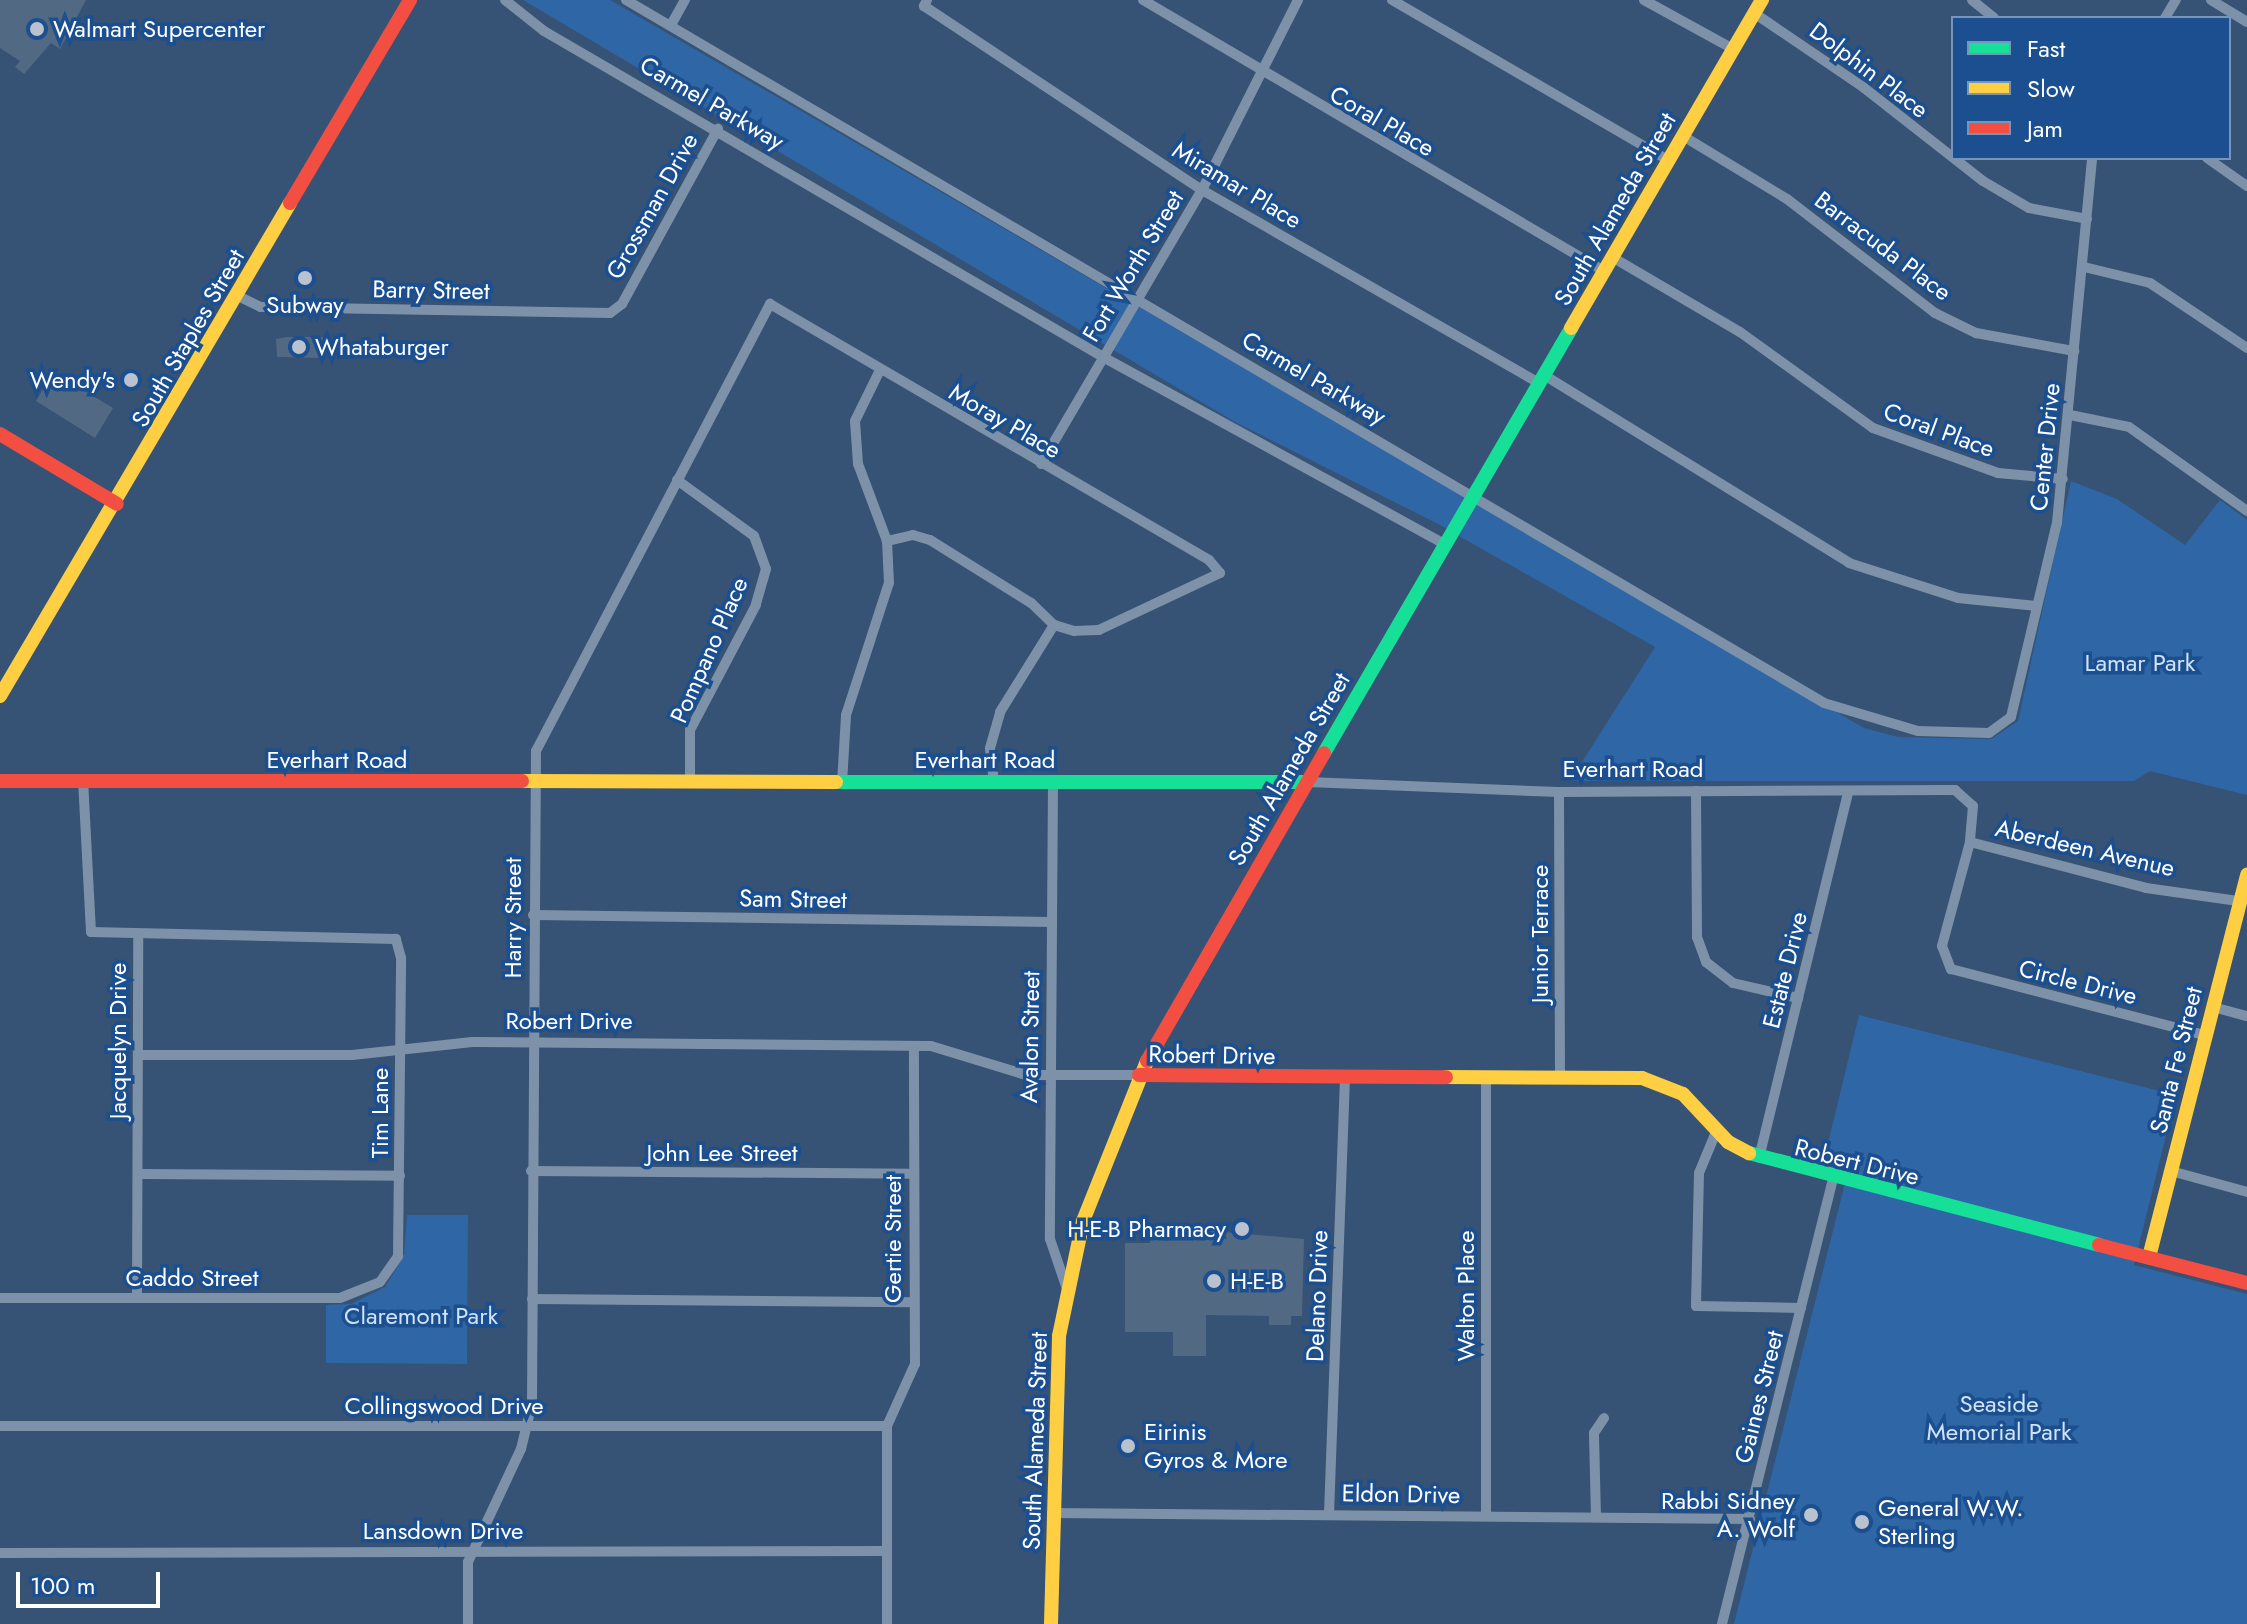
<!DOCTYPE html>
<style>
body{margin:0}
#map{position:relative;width:2247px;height:1624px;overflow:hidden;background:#365274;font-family:Jost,sans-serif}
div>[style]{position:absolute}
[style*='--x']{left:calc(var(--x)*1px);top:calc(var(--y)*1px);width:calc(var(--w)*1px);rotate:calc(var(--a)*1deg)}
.green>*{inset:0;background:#2f66a5}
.building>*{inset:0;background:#526984}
.street>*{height:10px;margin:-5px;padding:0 5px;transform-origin:5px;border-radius:5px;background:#7d92a8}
.fast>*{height:14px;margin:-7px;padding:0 7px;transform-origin:7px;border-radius:7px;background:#16e098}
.slow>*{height:14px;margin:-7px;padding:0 7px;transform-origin:7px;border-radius:7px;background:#ffcf43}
.jam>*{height:14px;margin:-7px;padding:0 7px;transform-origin:7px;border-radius:7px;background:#f24e42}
.dots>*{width:22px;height:22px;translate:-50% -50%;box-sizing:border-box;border:4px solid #1b4f8f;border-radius:50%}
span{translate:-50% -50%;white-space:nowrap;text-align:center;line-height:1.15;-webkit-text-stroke:7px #1b4f8f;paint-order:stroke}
.poi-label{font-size:24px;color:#fff}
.left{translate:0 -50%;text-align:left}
.right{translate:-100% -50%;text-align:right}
.street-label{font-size:24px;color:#fff}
.park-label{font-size:24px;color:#cfe3fa}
.legend{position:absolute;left:1951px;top:16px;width:280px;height:144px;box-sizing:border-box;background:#1b4f8f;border:2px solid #7695bc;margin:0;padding:10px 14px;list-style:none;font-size:24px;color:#fff}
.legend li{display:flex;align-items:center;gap:16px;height:40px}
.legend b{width:40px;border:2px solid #7695bc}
.scale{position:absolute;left:16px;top:1572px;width:144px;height:36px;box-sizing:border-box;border:4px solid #fff;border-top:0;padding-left:10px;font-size:24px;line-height:28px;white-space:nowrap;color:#fff;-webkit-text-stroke:6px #1b4f8f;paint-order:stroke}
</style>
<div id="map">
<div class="green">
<i style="clip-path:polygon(523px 0,610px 0,1864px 728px,1898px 737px,1991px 739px,2018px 721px,2071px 481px,2117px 499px,2185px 545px,2220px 500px,2247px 520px,2247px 795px,2150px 771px,2134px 781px,1570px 781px,1655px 647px,1438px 524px,1235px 422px)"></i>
<i style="clip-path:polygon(1859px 1015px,2176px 1095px,2134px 1265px,2247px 1294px,2247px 1624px,1734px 1624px,1848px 1171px,1823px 1164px)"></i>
<i style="clip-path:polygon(407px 1215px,468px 1215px,467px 1364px,326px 1363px,326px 1305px,351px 1304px,385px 1287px,404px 1256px)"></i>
</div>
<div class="building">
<i style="clip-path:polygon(0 0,86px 0,60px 49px,51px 43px,24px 74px,15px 67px,20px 61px,0 48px)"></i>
<i style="clip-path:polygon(287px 337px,323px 337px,323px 358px,277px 357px,276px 339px)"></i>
<i style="clip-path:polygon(53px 372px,113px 408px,95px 438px,36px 401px)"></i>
<i style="clip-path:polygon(1189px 1229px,1304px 1239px,1302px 1316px,1291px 1316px,1291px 1325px,1269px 1325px,1269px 1316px,1206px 1315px,1206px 1356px,1173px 1356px,1173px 1332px,1125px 1332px,1125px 1243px,1150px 1243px,1151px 1234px)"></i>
</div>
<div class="street">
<i style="--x:505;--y:0;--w:50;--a:38.5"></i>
<i style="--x:544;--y:31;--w:647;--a:30.25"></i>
<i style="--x:1103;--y:357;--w:390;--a:28.7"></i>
<i style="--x:626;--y:0;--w:1389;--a:30.4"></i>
<i style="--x:1824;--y:703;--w:98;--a:16.6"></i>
<i style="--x:1918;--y:731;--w:71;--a:1.6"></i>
<i style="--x:1989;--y:733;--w:27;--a:-36"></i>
<i style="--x:2011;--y:717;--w:199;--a:-76.7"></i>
<i style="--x:2057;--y:523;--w:367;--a:-84.5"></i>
<i style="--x:927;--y:0;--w:7;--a:117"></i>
<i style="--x:924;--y:6;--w:333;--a:33.5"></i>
<i style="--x:1202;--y:190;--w:388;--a:29.8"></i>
<i style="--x:1143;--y:0;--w:535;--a:30.45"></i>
<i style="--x:1392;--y:0;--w:319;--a:30.1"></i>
<i style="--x:1644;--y:0;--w:102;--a:28.8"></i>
<i style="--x:1972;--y:0;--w:28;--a:39"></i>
<i style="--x:2211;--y:0;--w:42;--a:31.4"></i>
<i style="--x:1754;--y:13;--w:132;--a:34.2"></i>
<i style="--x:1863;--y:87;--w:152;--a:38.1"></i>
<i style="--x:1983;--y:181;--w:53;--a:30.4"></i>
<i style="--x:2029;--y:208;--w:59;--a:10.7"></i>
<i style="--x:2165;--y:18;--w:21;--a:-59"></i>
<i style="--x:671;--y:25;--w:29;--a:-61"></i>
<i style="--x:1683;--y:136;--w:122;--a:31.2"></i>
<i style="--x:1787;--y:199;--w:187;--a:37.6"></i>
<i style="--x:1935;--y:313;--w:46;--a:26"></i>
<i style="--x:1976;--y:333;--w:100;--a:10.4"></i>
<i style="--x:2207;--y:158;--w:49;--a:35"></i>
<i style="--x:1612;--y:257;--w:148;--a:30.4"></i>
<i style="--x:1740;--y:332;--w:164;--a:35.8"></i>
<i style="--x:1873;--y:428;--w:133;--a:19.8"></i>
<i style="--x:1998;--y:473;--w:65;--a:5.3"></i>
<i style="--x:2084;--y:267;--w:68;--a:13.6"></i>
<i style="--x:2150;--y:283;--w:117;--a:33.8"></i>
<i style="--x:238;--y:296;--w:25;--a:26"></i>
<i style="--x:261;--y:307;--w:349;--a:1"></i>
<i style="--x:610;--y:313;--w:15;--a:-37"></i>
<i style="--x:622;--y:304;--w:200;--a:-61.3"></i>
<i style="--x:1544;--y:375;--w:358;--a:31.6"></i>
<i style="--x:1849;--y:563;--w:114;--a:17.8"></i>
<i style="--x:1958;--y:598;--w:79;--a:5.8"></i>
<i style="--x:2070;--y:415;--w:60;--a:11.5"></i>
<i style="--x:2129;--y:427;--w:145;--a:35.4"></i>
<i style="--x:1041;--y:464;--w:318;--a:-59.6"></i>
<i style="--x:1202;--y:190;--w:213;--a:-63.2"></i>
<i style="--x:677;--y:480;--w:95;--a:36"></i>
<i style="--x:754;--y:536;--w:35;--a:70"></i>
<i style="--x:766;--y:569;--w:37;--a:106"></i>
<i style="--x:756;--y:605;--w:141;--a:117.8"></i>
<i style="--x:690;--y:730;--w:52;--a:90"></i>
<i style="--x:994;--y:782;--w:34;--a:-97"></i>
<i style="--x:990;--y:748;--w:37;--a:-74"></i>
<i style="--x:1000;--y:712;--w:102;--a:-58.2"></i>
<i style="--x:1053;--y:782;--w:457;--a:90.4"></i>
<i style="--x:1050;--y:1239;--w:53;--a:71.2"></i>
<i style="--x:1308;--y:782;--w:251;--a:2.3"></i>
<i style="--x:1559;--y:792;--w:396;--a:-0.3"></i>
<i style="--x:1955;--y:790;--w:24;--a:42"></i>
<i style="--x:1973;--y:806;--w:36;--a:95"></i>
<i style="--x:1970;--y:842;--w:108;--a:105.1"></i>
<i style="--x:1942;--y:946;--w:25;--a:69"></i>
<i style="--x:1951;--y:969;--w:262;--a:14.6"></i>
<i style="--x:842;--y:783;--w:68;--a:-86.6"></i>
<i style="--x:846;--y:715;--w:139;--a:-72"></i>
<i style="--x:889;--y:583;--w:42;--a:-92.7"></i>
<i style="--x:887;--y:541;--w:82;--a:-110.6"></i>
<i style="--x:858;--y:464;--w:43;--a:-94"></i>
<i style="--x:855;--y:421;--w:55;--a:-63.9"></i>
<i style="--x:1696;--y:791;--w:146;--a:89.6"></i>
<i style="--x:1697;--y:937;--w:27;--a:70"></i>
<i style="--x:1706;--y:962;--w:34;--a:38"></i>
<i style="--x:1733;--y:983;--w:67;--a:13"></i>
<i style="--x:1559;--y:792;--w:285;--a:89.8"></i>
<i style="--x:1970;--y:842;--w:182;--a:14.6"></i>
<i style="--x:2146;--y:888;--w:93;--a:8"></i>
<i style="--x:533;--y:915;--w:519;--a:0.77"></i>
<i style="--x:2213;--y:1007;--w:35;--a:15"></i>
<i style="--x:138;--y:1055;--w:214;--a:0"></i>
<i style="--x:352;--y:1055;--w:121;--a:-6.2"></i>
<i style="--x:472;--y:1042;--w:459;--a:0.5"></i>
<i style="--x:931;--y:1046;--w:99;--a:17"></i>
<i style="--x:1026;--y:1075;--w:113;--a:0"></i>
<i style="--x:1486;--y:1077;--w:438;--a:90"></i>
<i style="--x:1716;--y:1132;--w:44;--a:112.5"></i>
<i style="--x:1699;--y:1173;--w:133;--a:91.3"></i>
<i style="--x:1696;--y:1306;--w:105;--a:1.1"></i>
<i style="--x:1759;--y:1158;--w:377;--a:-76.3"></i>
<i style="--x:531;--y:1171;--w:382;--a:0.4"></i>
<i style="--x:2171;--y:1171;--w:79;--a:15.4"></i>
<i style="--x:138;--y:1174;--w:262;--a:0.4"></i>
<i style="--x:0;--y:1298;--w:340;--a:0"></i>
<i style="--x:340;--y:1298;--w:43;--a:-21.8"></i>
<i style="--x:380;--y:1282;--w:32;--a:-55"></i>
<i style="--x:398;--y:1256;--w:298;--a:-89.4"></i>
<i style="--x:401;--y:958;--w:20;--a:-105"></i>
<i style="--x:396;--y:939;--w:305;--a:-178.7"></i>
<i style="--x:91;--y:932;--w:151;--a:-93"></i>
<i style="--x:137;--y:1298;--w:362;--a:-89.8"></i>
<i style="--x:532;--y:1299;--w:381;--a:0.5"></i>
<i style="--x:0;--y:1426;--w:887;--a:0"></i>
<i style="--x:1052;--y:1513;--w:698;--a:0.49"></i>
<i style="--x:1329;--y:1514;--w:434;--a:-87.9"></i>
<i style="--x:1596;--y:1517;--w:84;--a:-91.4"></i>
<i style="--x:1594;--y:1433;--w:18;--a:-56"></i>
<i style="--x:0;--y:1553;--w:886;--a:-0.13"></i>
<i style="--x:468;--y:1624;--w:62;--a:-90"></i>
<i style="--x:468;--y:1562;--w:125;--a:-64.9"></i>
<i style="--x:521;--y:1449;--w:46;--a:-76.3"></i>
<i style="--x:532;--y:1404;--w:653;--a:-89.65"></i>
<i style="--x:536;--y:751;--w:505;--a:-62.37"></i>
<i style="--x:770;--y:304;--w:508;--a:30.25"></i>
<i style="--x:1209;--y:560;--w:17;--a:50"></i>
<i style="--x:1220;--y:573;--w:134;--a:154.8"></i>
<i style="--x:1099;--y:630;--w:25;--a:178"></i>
<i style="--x:1074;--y:631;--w:21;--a:-163"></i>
<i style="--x:1054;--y:625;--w:32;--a:-136"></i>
<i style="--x:1031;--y:603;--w:119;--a:-148"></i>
<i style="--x:930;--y:540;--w:18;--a:-164"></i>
<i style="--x:913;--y:535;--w:27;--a:167"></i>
<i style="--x:887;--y:1624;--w:198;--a:-90"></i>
<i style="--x:887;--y:1426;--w:68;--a:-65.7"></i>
<i style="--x:915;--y:1364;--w:318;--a:-90.2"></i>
<i style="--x:1722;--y:1624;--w:459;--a:-76"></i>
</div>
<div class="fast">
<i style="--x:1324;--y:753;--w:492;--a:-59.8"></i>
<i style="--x:836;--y:782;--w:472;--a:0"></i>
<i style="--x:1749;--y:1153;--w:362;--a:14.7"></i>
</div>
<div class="slow">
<i style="--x:1571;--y:328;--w:380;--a:-59.8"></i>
<i style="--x:0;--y:696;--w:572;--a:-59.53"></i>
<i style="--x:522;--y:781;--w:314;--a:0.2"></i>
<i style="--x:1446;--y:1077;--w:196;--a:0.3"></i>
<i style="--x:1642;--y:1078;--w:44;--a:21.3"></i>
<i style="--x:1683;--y:1094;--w:66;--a:46.8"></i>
<i style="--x:1728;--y:1142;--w:24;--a:28"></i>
<i style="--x:2149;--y:1257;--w:395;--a:-75.6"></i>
<i style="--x:1051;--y:1624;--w:288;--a:-88.4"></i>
<i style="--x:1059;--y:1336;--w:117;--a:-78.2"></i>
<i style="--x:1083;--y:1221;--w:172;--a:-68.2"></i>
</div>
<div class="jam">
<i style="--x:290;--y:203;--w:236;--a:-59.4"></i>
<i style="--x:0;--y:434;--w:136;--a:30.9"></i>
<i style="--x:0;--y:781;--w:522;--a:0"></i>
<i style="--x:1147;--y:1061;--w:355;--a:-60.1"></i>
<i style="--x:1139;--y:1075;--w:307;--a:0.4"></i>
<i style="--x:2099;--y:1245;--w:153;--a:14.4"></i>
</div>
<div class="dots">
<i style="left:37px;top:29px;background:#b9c2ce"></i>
<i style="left:305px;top:278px;background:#b9c2ce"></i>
<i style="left:299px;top:347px;background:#b9c2ce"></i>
<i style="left:131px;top:380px;background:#b9c2ce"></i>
<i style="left:1242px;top:1229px;background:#b9c2ce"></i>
<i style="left:1214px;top:1281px;background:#b9c2ce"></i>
<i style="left:1128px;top:1446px;background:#b9c2ce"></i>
<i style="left:1811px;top:1515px;background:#b9c2ce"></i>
<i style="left:1862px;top:1522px;background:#b9c2ce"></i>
</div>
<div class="poi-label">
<span class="left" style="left:53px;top:29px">Walmart Supercenter</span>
<span style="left:305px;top:305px">Subway</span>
<span class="left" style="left:315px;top:347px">Whataburger</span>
<span class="right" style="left:115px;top:380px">Wendy's</span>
<span class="right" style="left:1226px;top:1229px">H-E-B Pharmacy</span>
<span class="left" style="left:1230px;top:1281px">H-E-B</span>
<span class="left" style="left:1144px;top:1446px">Eirinis<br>Gyros &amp; More</span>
<span class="right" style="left:1795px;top:1515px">Rabbi Sidney<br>A. Wolf</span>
<span class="left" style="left:1878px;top:1522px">General W.W.<br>Sterling</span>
</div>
<div class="street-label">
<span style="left:1869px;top:70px;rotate:37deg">Dolphin Place</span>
<span style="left:712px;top:103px;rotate:30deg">Carmel Parkway</span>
<span style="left:1382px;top:121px;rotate:30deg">Coral Place</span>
<span style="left:1237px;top:185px;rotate:31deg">Miramar Place</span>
<span style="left:652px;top:206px;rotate:-61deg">Grossman Drive</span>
<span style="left:1615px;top:209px;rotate:-60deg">South Alameda Street</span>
<span style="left:1883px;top:246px;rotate:37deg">Barracuda Place</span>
<span style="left:1133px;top:266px;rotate:-59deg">Fort Worth Street</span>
<span style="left:431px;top:290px;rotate:1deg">Barry Street</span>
<span style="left:188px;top:338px;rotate:-60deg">South Staples Street</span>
<span style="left:1314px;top:378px;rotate:30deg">Carmel Parkway</span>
<span style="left:1005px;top:421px;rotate:30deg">Moray Place</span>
<span style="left:1939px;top:430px;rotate:20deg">Coral Place</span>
<span style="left:2045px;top:447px;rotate:-84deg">Center Drive</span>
<span style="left:709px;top:650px;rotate:-66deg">Pompano Place</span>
<span style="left:337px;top:760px">Everhart Road</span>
<span style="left:985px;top:760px">Everhart Road</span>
<span style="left:1289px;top:769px;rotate:-60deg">South Alameda Street</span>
<span style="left:1633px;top:769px">Everhart Road</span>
<span style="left:2085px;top:848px;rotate:13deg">Aberdeen Avenue</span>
<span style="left:793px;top:899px;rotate:1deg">Sam Street</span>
<span style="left:513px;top:918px;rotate:-90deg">Harry Street</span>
<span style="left:1540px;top:934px;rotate:-90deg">Junior Terrace</span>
<span style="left:1785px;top:970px;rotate:-76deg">Estate Drive</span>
<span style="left:2078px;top:982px;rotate:14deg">Circle Drive</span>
<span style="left:569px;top:1021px">Robert Drive</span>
<span style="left:1030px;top:1037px;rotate:-89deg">Avalon Street</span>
<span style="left:118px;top:1041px;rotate:-90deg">Jacquelyn Drive</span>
<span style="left:1212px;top:1055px;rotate:1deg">Robert Drive</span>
<span style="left:2176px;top:1060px;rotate:-76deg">Santa Fe Street</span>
<span style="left:380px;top:1113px;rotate:-90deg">Tim Lane</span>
<span style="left:722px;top:1153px">John Lee Street</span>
<span style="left:1857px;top:1162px;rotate:14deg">Robert Drive</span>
<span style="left:893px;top:1239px;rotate:-90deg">Gertie Street</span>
<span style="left:192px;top:1278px">Caddo Street</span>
<span style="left:1317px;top:1296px;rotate:-88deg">Delano Drive</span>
<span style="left:1466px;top:1296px;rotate:-90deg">Walton Place</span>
<span style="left:1759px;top:1397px;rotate:-76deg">Gaines Street</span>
<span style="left:444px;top:1406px">Collingswood Drive</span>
<span style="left:1035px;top:1441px;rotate:-88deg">South Alameda Street</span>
<span style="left:1401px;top:1494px;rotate:1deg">Eldon Drive</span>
<span style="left:443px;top:1531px">Lansdown Drive</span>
</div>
<div class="park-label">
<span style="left:2140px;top:663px">Lamar Park</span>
<span style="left:421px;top:1316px">Claremont Park</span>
<span style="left:1999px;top:1418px">Seaside<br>Memorial Park</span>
</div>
<ul class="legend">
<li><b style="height:10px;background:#16e098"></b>Fast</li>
<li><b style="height:10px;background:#ffcf43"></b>Slow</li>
<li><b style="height:10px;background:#f24e42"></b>Jam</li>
</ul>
<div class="scale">100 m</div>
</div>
